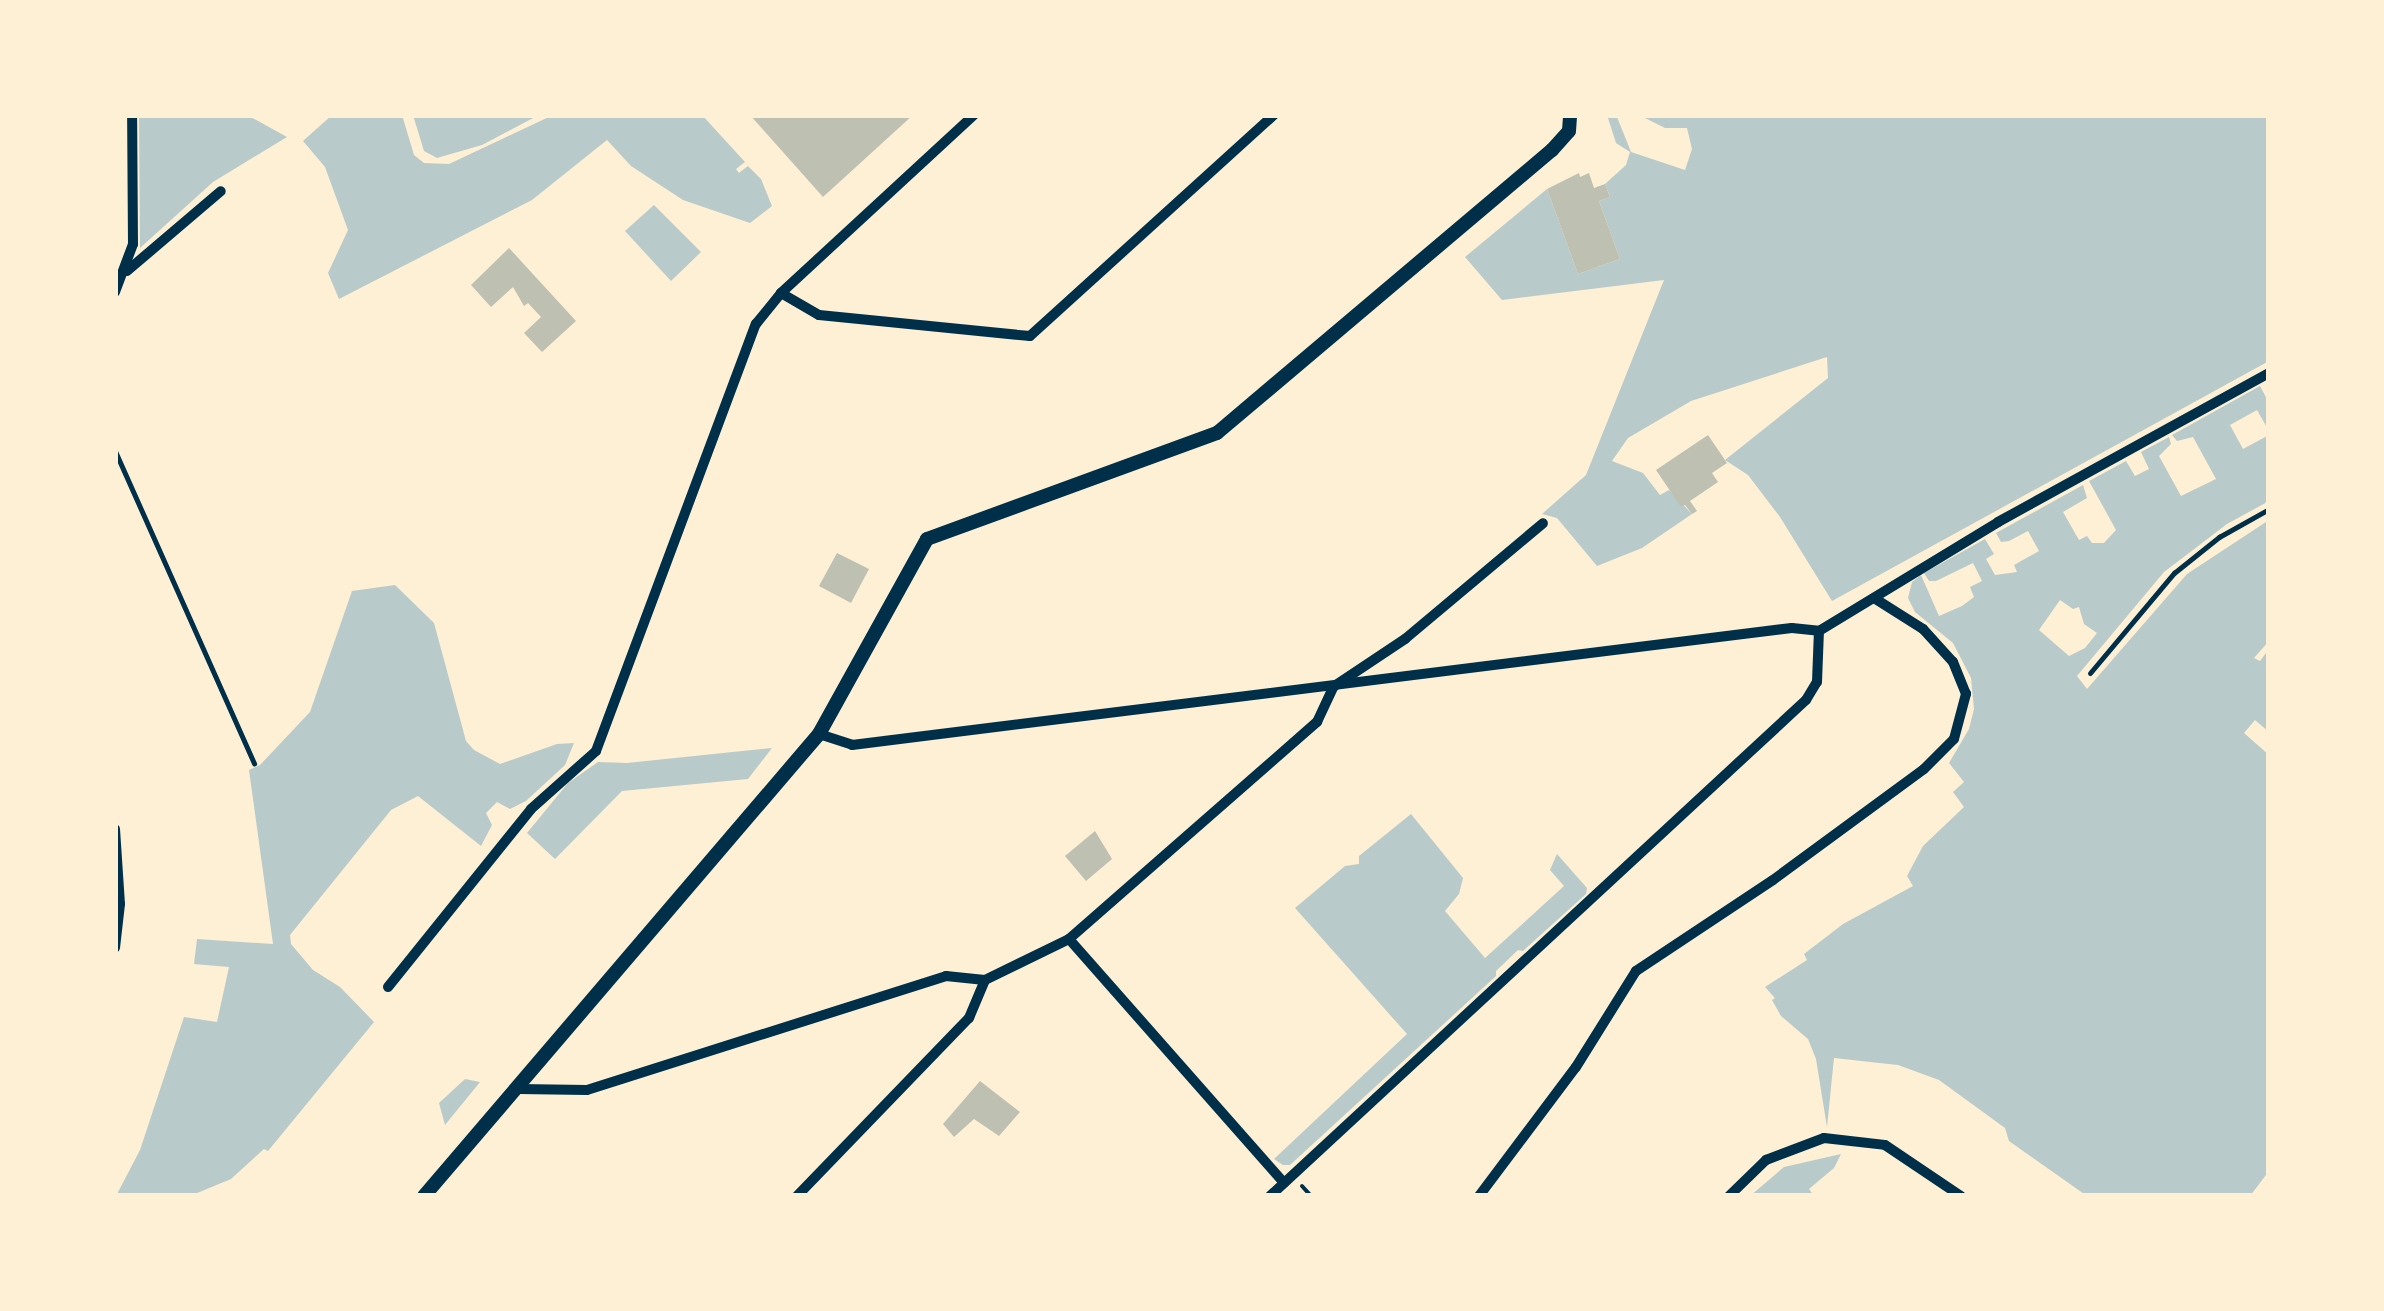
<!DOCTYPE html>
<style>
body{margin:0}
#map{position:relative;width:2384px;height:1311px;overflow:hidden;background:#fdf0d5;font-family:"Alegreya Sans",sans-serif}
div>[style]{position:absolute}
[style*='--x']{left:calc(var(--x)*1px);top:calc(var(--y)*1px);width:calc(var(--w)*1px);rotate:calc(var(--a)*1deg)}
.green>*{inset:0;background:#b9caca}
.building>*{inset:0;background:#bec0b2}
.path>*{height:4px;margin:-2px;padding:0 2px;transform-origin:2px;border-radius:2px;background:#003049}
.service>*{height:5px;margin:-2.5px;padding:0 2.5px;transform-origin:2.5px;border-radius:2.5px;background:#003049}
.minor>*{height:10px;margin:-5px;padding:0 5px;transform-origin:5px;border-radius:5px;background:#003049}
.tertiary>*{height:14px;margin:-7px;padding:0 7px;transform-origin:7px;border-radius:7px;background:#003049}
span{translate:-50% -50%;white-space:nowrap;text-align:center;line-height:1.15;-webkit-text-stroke:10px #fdf0d5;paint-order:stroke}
.frame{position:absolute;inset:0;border:118px solid #fdf0d5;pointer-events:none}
</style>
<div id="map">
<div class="green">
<i style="clip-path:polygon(139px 115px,247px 115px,287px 137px,213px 182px,140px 248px)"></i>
<i style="clip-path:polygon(332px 115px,402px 115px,414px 155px,424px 163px,449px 164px,553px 115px,702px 115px,745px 162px,736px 169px,739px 173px,748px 166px,761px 179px,772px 206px,750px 223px,683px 200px,631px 166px,607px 140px,532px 200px,339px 299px,328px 273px,348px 230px,325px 167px,303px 141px)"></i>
<i style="clip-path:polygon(413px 115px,539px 115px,482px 145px,437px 158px,424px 151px)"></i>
<i style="clip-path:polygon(1607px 115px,1623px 115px,1617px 117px,1631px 152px,1685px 170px,1692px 149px,1687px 128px,1665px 128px,1639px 115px,2269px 115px,2269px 361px,1832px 601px,1780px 517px,1748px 475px,1725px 460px,1828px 378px,1827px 357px,1691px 401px,1628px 438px,1612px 461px,1643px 473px,1660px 495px,1669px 490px,1692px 514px,1642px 548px,1597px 566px,1557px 518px,1542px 514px,1586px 475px,1664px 280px,1502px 300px,1465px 257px,1547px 189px,1578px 274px,1620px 259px,1599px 201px,1610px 197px,1605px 184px,1626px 165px,1630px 152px,1616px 143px)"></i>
<i style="clip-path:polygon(654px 205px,701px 252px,671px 281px,625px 231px)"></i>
<i style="clip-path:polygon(evenodd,2260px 386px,2269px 403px,2269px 431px,2257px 410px,2230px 425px,2243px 449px,2269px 435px,2269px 501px,2227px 524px,2164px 572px,2077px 676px,2087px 689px,2187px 574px,2269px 520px,2269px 641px,2254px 658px,2260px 661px,2269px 649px,2269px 732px,2255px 720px,2244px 733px,2269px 755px,2269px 1171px,2250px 1196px,2087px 1196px,2009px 1141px,2005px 1128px,1939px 1080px,1898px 1065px,1834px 1058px,1827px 1127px,1816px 1059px,1808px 1039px,1781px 1016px,1772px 1000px,1775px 998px,1765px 987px,1807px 960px,1804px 954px,1843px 924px,1913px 886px,1907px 876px,1923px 846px,1964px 807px,1953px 792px,1964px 782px,1949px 763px,1969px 729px,1974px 709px,1971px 678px,1953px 643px,1915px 612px,1908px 598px,1912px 582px,1921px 575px,1939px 616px,1962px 606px,1974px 597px,1970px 587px,1982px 581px,1973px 563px,1936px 581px,1929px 581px,1924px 573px,1985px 539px,1994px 554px,1986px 559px,1995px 575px,2017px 572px,2014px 565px,2039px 551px,2028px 531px,2009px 541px,2001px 542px,1996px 533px,2083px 485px,2087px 498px,2063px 512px,2079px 540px,2087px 536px,2092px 543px,2104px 543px,2116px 530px,2089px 481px,2126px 461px,2135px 476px,2149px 469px,2141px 452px,2169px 437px,2171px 444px,2159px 456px,2181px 496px,2216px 479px,2193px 437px,2177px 441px,2172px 435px,2260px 386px,2060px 600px,2073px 609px,2079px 607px,2084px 624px,2097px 633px,2085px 648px,2069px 656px,2039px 630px,2060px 600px)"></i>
<i style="clip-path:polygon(395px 585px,434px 623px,466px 741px,474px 750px,500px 764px,557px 744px,574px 743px,565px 765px,526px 801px,510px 809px,497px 802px,486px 813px,492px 825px,481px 846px,418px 796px,391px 810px,290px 935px,291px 944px,313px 970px,340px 987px,374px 1022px,268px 1151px,264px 1149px,231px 1179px,190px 1196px,116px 1196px,140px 1150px,184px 1017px,217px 1022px,229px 967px,194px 964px,197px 939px,273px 944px,249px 770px,260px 765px,310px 712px,352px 591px)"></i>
<i style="clip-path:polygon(772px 748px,748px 779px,622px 791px,555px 859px,527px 833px,568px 783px,598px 762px,627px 763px)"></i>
<i style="clip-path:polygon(1411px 814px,1463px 878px,1459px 894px,1445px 911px,1485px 958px,1564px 886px,1550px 870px,1557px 854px,1587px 888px,1586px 894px,1523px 951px,1518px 950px,1496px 971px,1496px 976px,1290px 1165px,1283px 1165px,1274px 1159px,1407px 1034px,1295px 908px,1345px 866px,1359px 864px,1359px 856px)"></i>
<i style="clip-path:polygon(465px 1079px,480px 1082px,445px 1125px,439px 1103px)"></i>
<i style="clip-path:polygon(1841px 1154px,1834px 1168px,1809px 1189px,1814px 1196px,1750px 1196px,1784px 1167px)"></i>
</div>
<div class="building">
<i style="clip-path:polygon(750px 115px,913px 115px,823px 197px)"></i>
<i style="clip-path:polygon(1579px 173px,1580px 177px,1589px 173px,1594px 188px,1605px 184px,1610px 197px,1599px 201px,1620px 259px,1578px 274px,1547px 189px)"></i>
<i style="clip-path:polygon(509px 248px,576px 321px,542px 352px,524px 333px,541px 317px,528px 303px,524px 306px,513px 287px,491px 307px,471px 285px)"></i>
<i style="clip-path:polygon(1708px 435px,1727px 463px,1712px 473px,1718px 482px,1690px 501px,1697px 511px,1692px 514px,1685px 505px,1681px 507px,1656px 470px)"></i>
<i style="clip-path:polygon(837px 553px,869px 569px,851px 603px,819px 586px)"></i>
<i style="clip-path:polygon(1095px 831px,1112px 859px,1086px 881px,1065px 856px)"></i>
<i style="clip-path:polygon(980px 1081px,1020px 1112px,999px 1136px,974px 1119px,954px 1137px,943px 1124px)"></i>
</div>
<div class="path">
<i style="--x:1302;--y:1186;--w:13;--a:48"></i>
</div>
<div class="service">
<i style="--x:115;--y:451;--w:342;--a:66"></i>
<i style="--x:2090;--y:673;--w:131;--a:-50"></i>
<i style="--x:2174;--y:573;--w:58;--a:-38.7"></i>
<i style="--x:2219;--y:537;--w:57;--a:-29.2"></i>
</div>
<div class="minor">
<i style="--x:127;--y:271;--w:123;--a:-40.4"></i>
<i style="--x:115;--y:292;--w:51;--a:-69.4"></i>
<i style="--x:133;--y:244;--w:129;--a:-90.4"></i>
<i style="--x:781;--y:293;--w:44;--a:30.1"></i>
<i style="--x:819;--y:315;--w:212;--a:5.7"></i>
<i style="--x:1030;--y:336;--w:329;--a:-42.2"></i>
<i style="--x:819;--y:734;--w:35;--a:18"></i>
<i style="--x:852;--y:745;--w:947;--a:-7.1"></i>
<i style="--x:1792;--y:628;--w:27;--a:6"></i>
<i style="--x:1819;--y:631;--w:210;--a:-31.3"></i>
<i style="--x:1998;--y:522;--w:309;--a:-28.8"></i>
<i style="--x:115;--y:829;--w:75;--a:86.2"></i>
<i style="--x:120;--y:904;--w:44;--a:96.5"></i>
<i style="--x:1069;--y:939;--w:325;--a:48.6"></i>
<i style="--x:388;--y:987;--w:228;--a:-51.2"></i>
<i style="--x:531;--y:809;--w:87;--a:-41.7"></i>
<i style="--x:596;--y:751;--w:456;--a:-69.5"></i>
<i style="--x:756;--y:324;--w:40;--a:-51"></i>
<i style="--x:781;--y:293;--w:263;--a:-42.7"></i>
<i style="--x:519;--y:1089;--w:68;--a:0.8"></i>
<i style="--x:587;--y:1090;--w:377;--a:-17.6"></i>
<i style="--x:946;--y:976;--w:39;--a:6"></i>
<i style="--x:797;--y:1196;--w:248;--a:-46"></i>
<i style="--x:969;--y:1018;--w:41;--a:-67.2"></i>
<i style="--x:985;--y:980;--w:93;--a:-26"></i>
<i style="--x:1069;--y:939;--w:330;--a:-41.2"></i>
<i style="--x:1317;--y:722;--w:38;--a:-65"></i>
<i style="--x:1333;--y:687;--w:87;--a:-33.7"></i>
<i style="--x:1405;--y:639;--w:180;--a:-40"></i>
<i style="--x:1270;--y:1196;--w:730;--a:-42.78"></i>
<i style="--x:1806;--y:700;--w:21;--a:-59"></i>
<i style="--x:1817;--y:682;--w:51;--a:-87.8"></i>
<i style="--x:1479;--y:1196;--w:161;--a:-53.1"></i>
<i style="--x:1576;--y:1067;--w:113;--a:-58"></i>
<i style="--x:1636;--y:971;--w:164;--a:-33.6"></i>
<i style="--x:1773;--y:880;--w:187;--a:-36.3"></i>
<i style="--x:1924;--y:769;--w:42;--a:-45"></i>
<i style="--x:1954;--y:739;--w:47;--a:-75.1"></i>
<i style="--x:1966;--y:694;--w:35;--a:-112"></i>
<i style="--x:1953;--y:662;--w:45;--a:-132.3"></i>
<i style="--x:1923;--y:629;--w:58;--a:-147.7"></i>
<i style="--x:1729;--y:1196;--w:52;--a:-44.2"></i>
<i style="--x:1766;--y:1160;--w:62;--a:-20.8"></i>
<i style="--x:1824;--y:1138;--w:61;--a:6.5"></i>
<i style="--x:1885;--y:1145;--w:92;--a:33.9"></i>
</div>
<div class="tertiary">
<i style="--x:424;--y:1196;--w:608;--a:-49.47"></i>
<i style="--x:819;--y:734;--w:223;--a:-61"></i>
<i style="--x:927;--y:539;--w:309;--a:-20.1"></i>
<i style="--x:1217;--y:433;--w:439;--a:-40.2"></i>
<i style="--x:1552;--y:150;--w:25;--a:-48"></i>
<i style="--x:1569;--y:131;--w:16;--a:-86"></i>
</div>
<div class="frame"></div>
</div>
